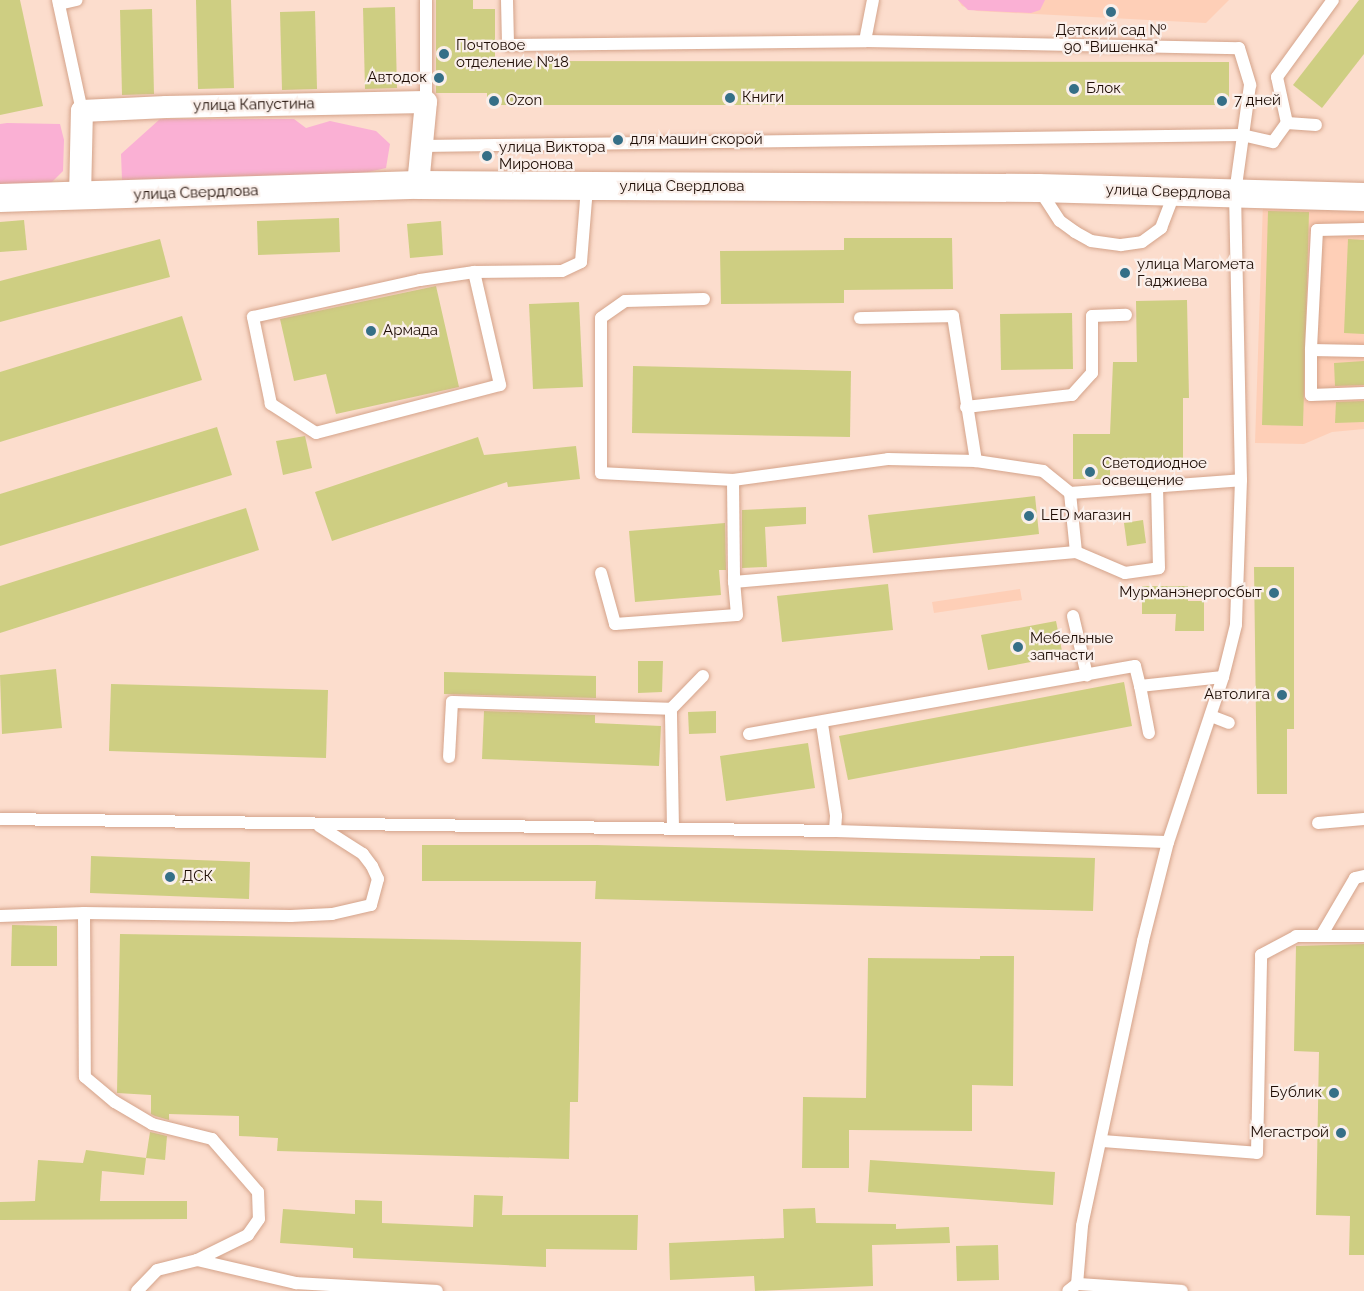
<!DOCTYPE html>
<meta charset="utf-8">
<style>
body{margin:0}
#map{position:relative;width:1364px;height:1291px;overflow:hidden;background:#fcddcd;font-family:Raleway,sans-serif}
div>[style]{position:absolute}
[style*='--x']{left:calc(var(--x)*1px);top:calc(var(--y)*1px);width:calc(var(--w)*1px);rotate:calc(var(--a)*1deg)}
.built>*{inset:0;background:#fecfb7}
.green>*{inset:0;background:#fab0d4}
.building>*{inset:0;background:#cece82}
.roads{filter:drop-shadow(0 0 2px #d4a38a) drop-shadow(0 0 2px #d4a38a)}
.service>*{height:12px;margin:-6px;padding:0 6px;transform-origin:6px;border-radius:6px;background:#fff}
.minor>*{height:22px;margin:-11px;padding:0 11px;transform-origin:11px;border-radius:11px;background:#fff}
.tertiary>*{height:28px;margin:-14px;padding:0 14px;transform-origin:14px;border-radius:14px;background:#fff}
.dots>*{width:16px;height:16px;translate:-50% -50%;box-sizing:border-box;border:3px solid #faefea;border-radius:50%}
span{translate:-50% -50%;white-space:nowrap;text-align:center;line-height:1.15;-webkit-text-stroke:4.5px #faefea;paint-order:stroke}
.poi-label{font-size:15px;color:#1e0d05}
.left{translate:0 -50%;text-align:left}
.right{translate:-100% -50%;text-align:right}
.street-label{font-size:15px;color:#1e0d05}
</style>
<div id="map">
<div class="built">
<i style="clip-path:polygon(958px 0,1229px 0,1206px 23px,977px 11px,962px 6px)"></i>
<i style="clip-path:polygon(1263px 203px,1364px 207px,1364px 429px,1332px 432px,1304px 444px,1255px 443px)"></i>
<i style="clip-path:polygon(1020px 589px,1022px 600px,934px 613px,932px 602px)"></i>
</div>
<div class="green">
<i style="clip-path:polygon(958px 0,1045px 0,1040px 10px,1031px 13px,968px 10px)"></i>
<i style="clip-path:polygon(160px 119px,294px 119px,306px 128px,330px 121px,376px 131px,390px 144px,386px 168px,346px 177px,127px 185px,122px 180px,121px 154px)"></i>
<i style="clip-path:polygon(7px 123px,60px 124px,64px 140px,63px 171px,48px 186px,0 188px,0 124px)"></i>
</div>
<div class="building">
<i style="clip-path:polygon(0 0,20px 0,43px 106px,0 115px)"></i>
<i style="clip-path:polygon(196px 0,231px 0,234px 88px,198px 89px)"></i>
<i style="clip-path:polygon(436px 0,473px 0,473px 9px,495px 9px,495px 61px,1229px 62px,1229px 105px,487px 105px,487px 93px,436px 93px)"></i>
<i style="clip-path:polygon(1359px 0,1364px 0,1364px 54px,1322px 108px,1293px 85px)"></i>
<i style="clip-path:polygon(395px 7px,397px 88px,365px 89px,363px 8px)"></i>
<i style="clip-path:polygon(152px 9px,154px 94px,122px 95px,120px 10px)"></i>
<i style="clip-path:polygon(315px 11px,317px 89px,282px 90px,280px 12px)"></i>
<i style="clip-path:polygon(1268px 211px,1309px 212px,1303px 426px,1262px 425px)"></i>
<i style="clip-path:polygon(339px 218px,340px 252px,258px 255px,257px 221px)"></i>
<i style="clip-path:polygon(24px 220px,27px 250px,0 252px,0 222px)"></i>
<i style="clip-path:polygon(441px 221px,443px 255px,410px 258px,407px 224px)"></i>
<i style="clip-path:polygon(844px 238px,952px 238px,953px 289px,844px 290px,844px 303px,721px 304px,720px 251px,844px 250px)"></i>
<i style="clip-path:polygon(160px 239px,170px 277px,0 322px,0 281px)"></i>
<i style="clip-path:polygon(1348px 239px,1364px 240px,1364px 334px,1344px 333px)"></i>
<i style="clip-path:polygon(436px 286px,459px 387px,336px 414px,326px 374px,294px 381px,280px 319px)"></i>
<i style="clip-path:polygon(1187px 300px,1189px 398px,1183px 398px,1183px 465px,1110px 465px,1110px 479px,1073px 479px,1073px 434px,1110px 434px,1113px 362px,1137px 362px,1136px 301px)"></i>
<i style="clip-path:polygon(579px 302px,583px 387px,533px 389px,529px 304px)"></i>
<i style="clip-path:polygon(1072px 313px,1073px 369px,1001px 370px,1000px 314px)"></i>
<i style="clip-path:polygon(182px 316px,202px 380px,0 442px,0 372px)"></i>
<i style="clip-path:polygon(1364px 361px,1364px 385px,1335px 386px,1334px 363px)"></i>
<i style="clip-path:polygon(633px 366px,851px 371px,850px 437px,632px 433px)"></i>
<i style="clip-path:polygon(1364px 401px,1364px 422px,1335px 423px,1336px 402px)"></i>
<i style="clip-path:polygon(217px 427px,232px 475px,0 546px,0 494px)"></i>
<i style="clip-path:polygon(305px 436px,312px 468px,283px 475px,276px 441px)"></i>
<i style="clip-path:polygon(478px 437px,484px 455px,576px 446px,580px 479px,508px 487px,507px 482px,332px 541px,315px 492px)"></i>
<i style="clip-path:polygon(1035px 496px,1039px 534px,873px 553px,868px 515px)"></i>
<i style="clip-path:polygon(806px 507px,806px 524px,765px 527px,767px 567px,742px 568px,742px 510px)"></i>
<i style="clip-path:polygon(246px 508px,259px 550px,0 633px,0 586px)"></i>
<i style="clip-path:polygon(1143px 520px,1146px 543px,1127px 546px,1124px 523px)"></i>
<i style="clip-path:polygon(725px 523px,726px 570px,719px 570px,721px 595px,635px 602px,629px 531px)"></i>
<i style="clip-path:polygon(1254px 567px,1294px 567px,1294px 729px,1287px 729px,1287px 794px,1257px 794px)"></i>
<i style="clip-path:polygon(888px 584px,893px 630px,782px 642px,777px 596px)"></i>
<i style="clip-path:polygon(1142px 586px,1188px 586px,1188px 601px,1204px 601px,1204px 631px,1175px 631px,1176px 614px,1142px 614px)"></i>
<i style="clip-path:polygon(1056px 621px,1063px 656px,988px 670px,981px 635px)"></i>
<i style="clip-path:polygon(638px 661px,663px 661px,662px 692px,638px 693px)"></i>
<i style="clip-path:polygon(56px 669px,62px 728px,2px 734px,0 675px)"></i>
<i style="clip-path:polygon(444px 672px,596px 676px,596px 698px,444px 694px)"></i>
<i style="clip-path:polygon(1124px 682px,1132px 726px,848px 780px,839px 736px)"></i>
<i style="clip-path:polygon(111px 684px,328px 690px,326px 758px,109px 751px)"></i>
<i style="clip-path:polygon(484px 711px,595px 715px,595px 723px,661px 726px,659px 766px,482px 759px)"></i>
<i style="clip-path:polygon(716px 711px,716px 733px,689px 734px,688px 712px)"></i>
<i style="clip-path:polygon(808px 743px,815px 788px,726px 801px,720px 756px)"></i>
<i style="clip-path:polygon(422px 845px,597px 845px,1095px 858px,1093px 911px,595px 899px,596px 881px,422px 881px)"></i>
<i style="clip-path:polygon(91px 856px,250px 862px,249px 899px,90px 893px)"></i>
<i style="clip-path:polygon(12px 925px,57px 926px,57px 966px,11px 966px)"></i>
<i style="clip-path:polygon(120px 934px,581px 942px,578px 1102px,570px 1102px,569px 1159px,277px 1151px,278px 1138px,239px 1136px,239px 1116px,169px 1114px,169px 1120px,155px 1116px,151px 1114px,151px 1095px,117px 1093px)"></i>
<i style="clip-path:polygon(1364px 944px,1364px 1255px,1349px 1255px,1350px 1216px,1316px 1215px,1319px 1052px,1294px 1051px,1296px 946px)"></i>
<i style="clip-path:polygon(980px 956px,1014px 956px,1013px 1086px,972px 1085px,972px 1131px,849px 1130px,849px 1168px,802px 1168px,803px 1097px,866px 1098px,868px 958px,980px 959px)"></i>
<i style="clip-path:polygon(150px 1132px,167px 1136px,165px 1160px,146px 1158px)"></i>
<i style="clip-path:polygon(86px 1150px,146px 1158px,144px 1175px,102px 1171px,100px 1201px,187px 1201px,187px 1219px,0 1220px,0 1202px,35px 1201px,38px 1160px,83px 1163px)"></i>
<i style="clip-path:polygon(870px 1160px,1055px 1172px,1053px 1205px,868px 1192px)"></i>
<i style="clip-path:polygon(474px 1195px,503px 1196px,502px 1215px,638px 1215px,637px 1250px,546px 1249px,546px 1267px,353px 1258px,353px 1248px,280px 1243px,283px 1209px,355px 1214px,355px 1200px,382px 1201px,382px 1223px,473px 1227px)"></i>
<i style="clip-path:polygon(815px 1208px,816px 1223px,896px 1224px,896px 1229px,949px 1227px,950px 1243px,872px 1245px,873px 1286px,755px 1291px,754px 1276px,670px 1280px,669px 1243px,784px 1238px,783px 1209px)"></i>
<i style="clip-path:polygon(998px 1245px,999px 1280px,957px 1281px,956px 1246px)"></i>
</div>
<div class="roads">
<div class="service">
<i style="--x:58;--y:0;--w:114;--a:77.8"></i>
<i style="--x:507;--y:0;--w:45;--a:88.7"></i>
<i style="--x:508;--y:45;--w:357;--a:-0.6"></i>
<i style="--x:865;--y:41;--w:374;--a:1.1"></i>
<i style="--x:1239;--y:48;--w:39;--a:73"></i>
<i style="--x:1250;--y:85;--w:109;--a:97.9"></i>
<i style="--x:1235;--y:193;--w:287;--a:88.8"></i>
<i style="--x:1241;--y:480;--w:145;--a:92"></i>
<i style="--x:1236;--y:625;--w:54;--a:104"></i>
<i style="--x:1223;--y:677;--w:174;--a:108.4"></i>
<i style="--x:1168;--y:842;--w:102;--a:104.2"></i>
<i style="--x:1143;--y:941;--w:291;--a:102.1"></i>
<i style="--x:1082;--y:1226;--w:58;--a:94.9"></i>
<i style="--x:1077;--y:1284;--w:11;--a:142"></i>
<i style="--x:59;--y:4;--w:18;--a:-13"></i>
<i style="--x:865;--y:41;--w:42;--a:-79"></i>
<i style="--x:426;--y:102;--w:102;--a:-90"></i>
<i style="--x:1287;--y:123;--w:29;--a:4"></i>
<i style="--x:421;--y:146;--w:821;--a:-0.77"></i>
<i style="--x:1242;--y:135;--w:32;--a:13"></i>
<i style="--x:1273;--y:142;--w:24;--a:-54"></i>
<i style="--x:1287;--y:123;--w:47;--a:-102.3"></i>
<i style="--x:1277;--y:77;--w:95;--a:-54"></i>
<i style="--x:1039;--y:189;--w:38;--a:57"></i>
<i style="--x:1060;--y:221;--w:19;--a:36"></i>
<i style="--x:1075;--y:232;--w:18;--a:29"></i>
<i style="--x:1091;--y:241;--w:30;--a:8"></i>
<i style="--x:1121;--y:245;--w:21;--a:-8"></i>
<i style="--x:1142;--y:242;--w:24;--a:-36"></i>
<i style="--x:1161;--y:228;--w:39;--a:-69"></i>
<i style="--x:1364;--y:229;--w:47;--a:178.8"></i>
<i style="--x:1317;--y:230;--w:120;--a:92.9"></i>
<i style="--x:1311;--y:350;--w:53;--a:1.1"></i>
<i style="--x:474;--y:272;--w:116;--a:77"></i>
<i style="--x:500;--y:385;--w:190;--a:165.4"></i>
<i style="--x:316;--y:433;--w:54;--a:-147.2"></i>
<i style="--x:271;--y:404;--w:89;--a:-101.7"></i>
<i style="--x:253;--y:317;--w:171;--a:-12.5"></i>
<i style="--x:420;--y:280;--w:55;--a:-8.4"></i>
<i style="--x:474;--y:272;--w:88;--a:-0.7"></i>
<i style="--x:562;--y:271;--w:21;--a:-25"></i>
<i style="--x:581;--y:262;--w:75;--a:-85.4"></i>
<i style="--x:704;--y:299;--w:79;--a:178.5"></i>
<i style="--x:625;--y:301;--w:29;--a:145"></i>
<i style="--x:601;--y:318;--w:155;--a:90"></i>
<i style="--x:601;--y:473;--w:132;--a:3"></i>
<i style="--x:733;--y:480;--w:102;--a:89.4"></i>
<i style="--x:734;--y:582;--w:343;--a:-5"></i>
<i style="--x:1076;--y:552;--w:59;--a:-95.8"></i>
<i style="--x:1070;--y:493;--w:171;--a:-4.3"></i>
<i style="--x:860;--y:318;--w:93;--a:-1.2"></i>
<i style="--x:953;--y:316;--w:147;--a:81"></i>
<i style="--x:1311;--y:350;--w:45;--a:90"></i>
<i style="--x:1311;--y:395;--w:53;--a:-2.2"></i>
<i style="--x:966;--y:407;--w:107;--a:-6.5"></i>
<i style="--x:1072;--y:395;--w:30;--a:-48"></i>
<i style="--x:1092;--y:373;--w:57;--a:-90"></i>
<i style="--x:1092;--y:316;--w:34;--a:-2"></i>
<i style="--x:733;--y:480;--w:156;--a:-7.7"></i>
<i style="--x:888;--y:459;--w:88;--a:1.3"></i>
<i style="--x:976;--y:461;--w:68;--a:8.5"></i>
<i style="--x:1043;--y:471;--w:35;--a:39"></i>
<i style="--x:1076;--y:552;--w:53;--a:23.2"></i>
<i style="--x:1125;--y:573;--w:34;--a:-8"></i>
<i style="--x:1159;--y:568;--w:83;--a:-91.4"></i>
<i style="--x:601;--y:573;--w:53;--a:74.6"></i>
<i style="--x:615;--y:624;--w:122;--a:-4.2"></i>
<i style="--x:737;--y:615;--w:33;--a:-95"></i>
<i style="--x:1073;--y:616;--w:61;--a:76.7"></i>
<i style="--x:1211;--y:716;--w:19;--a:21"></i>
<i style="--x:822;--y:724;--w:93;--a:81.3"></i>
<i style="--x:836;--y:816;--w:15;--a:94"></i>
<i style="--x:1149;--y:733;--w:48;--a:-100.8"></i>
<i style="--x:1140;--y:686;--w:83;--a:-6.2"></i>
<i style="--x:749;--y:734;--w:392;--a:-10"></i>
<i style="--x:1135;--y:666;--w:21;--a:76"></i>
<i style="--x:449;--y:757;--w:55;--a:-86.9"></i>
<i style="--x:452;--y:702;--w:219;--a:1.8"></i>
<i style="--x:0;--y:819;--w:835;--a:0.82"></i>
<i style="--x:835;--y:831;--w:333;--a:1.9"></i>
<i style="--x:1318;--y:823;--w:46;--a:-5"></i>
<i style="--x:673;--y:829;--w:120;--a:-91"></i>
<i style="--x:671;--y:709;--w:46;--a:-45.9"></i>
<i style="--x:84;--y:913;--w:164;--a:89.7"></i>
<i style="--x:85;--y:1077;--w:39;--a:40"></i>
<i style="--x:115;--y:1102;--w:43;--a:30.7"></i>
<i style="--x:152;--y:1124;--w:62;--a:14"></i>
<i style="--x:212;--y:1139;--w:70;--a:49"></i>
<i style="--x:258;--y:1192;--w:27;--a:88"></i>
<i style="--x:259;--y:1219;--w:19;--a:125"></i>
<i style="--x:248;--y:1235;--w:57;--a:153.9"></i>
<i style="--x:0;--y:916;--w:84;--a:-2"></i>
<i style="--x:84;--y:913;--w:207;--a:0.8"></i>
<i style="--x:291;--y:916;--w:41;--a:-2.8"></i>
<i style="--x:332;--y:914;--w:40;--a:-13"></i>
<i style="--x:371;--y:905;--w:27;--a:-75"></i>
<i style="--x:378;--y:879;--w:14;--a:-115"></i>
<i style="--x:372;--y:866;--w:15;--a:-127"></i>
<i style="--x:363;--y:854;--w:52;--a:-147.5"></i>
<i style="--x:1321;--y:936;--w:67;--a:-59.6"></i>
<i style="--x:1355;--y:878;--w:9;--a:-13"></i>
<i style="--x:1102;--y:1141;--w:155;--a:4.4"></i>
<i style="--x:1257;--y:1153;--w:198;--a:-88.8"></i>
<i style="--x:1261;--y:955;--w:40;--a:-28"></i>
<i style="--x:1296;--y:936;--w:68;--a:0"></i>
<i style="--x:1077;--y:1284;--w:105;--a:3.8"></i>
<i style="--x:137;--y:1291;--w:29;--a:-46"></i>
<i style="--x:157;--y:1270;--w:41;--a:-14"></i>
<i style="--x:197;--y:1260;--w:102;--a:13.1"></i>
<i style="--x:296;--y:1283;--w:141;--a:3.2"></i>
</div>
<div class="minor">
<i style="--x:80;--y:197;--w:86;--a:-88.7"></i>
<i style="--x:82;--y:111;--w:84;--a:-2.7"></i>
<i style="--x:166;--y:107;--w:260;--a:-1.1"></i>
<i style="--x:426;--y:102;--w:83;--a:95.5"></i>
</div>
<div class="tertiary">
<i style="--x:0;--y:198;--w:418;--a:-1.8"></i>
<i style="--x:418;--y:185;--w:620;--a:0.28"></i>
<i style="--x:1038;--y:188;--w:326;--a:1.6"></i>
</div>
</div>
<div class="dots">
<i style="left:1111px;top:12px;background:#356f87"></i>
<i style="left:444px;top:54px;background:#356f87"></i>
<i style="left:439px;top:78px;background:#356f87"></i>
<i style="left:1074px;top:89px;background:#356f87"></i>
<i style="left:730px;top:98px;background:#356f87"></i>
<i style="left:494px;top:101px;background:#356f87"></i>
<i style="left:1222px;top:101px;background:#356f87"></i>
<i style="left:618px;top:140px;background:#356f87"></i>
<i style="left:487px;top:156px;background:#356f87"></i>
<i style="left:1125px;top:273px;background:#356f87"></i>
<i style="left:371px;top:331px;background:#356f87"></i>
<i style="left:1090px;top:472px;background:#356f87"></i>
<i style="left:1029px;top:516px;background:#356f87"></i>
<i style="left:1274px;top:593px;background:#356f87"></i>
<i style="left:1018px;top:647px;background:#356f87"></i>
<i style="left:1282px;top:695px;background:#356f87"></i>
<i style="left:170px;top:877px;background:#356f87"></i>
<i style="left:1334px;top:1093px;background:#356f87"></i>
<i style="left:1341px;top:1133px;background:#356f87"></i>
</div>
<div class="poi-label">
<span style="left:1111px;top:39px">Детский сад №<br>90 "Вишенка"</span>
<span class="left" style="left:456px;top:54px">Почтовое<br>отделение №18</span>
<span class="right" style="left:427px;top:78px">Автодок</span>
<span class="left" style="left:1086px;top:89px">Блок</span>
<span class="left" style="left:742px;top:98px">Книги</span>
<span class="left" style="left:506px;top:101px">Ozon</span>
<span class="left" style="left:1234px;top:101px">7 дней</span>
<span class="left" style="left:630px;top:140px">для машин скорой</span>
<span class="left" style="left:499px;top:156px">улица Виктора<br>Миронова</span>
<span class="left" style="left:1137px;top:273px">улица Магомета<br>Гаджиева</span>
<span class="left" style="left:383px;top:331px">Армада</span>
<span class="left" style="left:1102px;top:472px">Светодиодное<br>освещение</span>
<span class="left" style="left:1041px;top:516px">LED магазин</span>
<span class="right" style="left:1262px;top:593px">Мурманэнергосбыт</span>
<span class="left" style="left:1030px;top:647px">Мебельные<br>запчасти</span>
<span class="right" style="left:1270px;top:695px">Автолига</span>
<span class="left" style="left:182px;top:877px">ДСК</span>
<span class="right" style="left:1322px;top:1093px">Бублик</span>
<span class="right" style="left:1329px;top:1133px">Мегастрой</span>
</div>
<div class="street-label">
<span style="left:254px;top:105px;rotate:-1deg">улица Капустина</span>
<span style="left:682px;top:187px">улица Свердлова</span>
<span style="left:1168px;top:192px;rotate:2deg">улица Свердлова</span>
<span style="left:196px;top:193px;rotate:-2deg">улица Свердлова</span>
</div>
</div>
